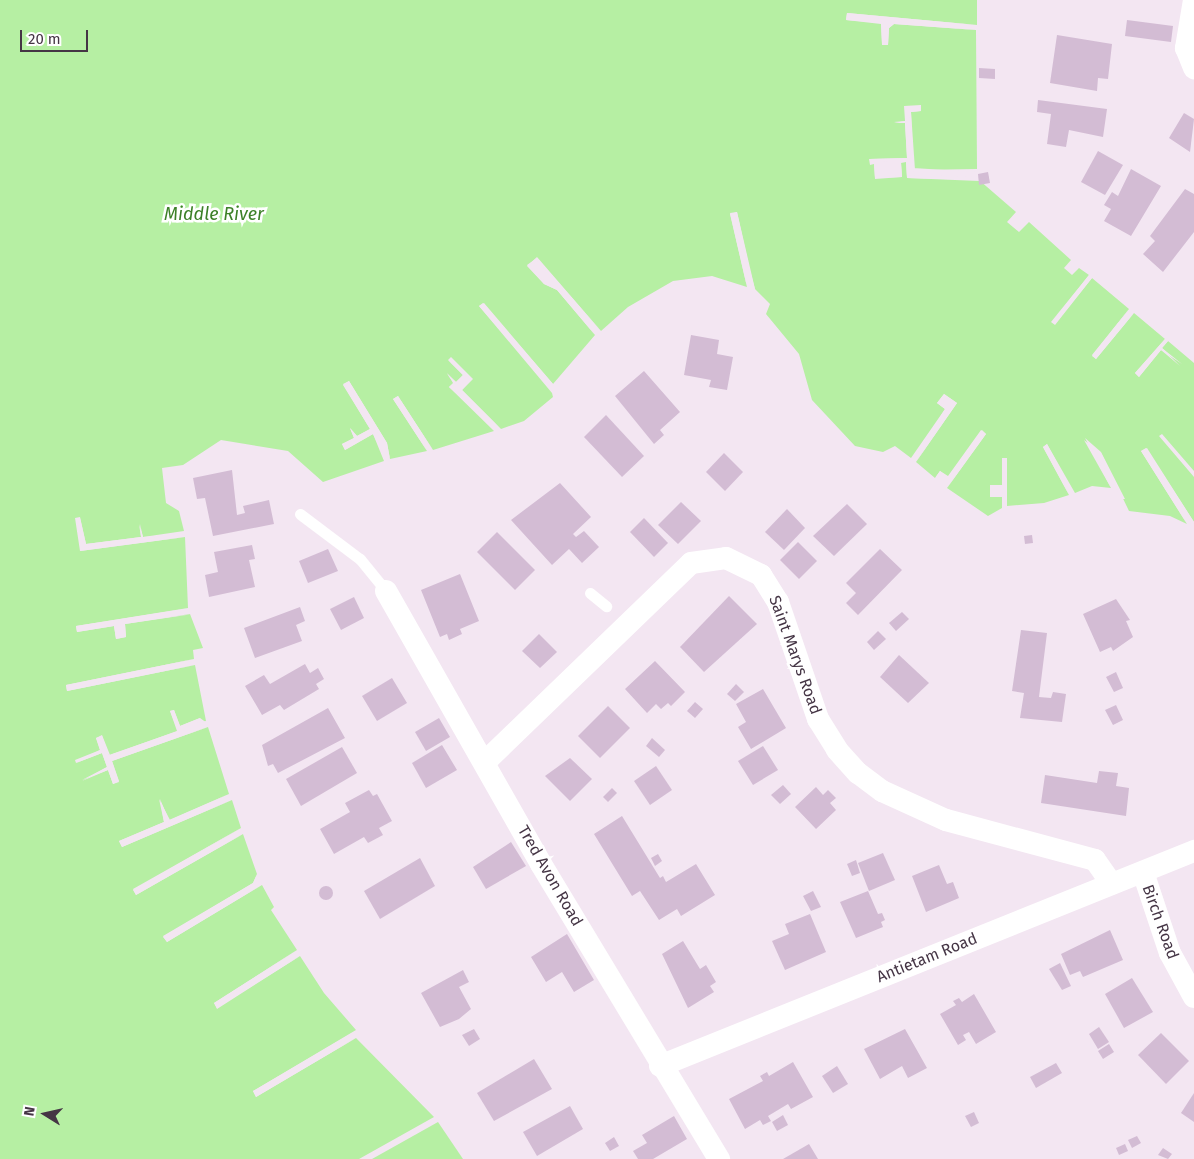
<!DOCTYPE html>
<style>
body{margin:0}
#map{position:relative;width:1194px;height:1159px;overflow:hidden;background:#f3e6f2;font-family:"Fira Sans",sans-serif}
div>[style]{position:absolute}
[style*='--x']{left:calc(var(--x)*1px);top:calc(var(--y)*1px);width:calc(var(--w)*1px);rotate:calc(var(--a)*1deg)}
.water>*{inset:0;background:#b6efa3}
.pier>*{inset:0;background:#f3e6f2}
.building>*{inset:0;background:#d3bcd4}
.round{border-radius:50%}
.lane>*{height:11px;margin:-5.5px;padding:0 5.5px;transform-origin:5.5px;border-radius:5.5px;background:#fff}
.street>*{height:22px;margin:-11px;padding:0 11px;transform-origin:11px;border-radius:11px;background:#fff}
span{translate:-50% -50%;white-space:nowrap;text-align:center;line-height:1.15;-webkit-text-stroke:5px #fff;paint-order:stroke}
.street-label{font-size:16px;color:#453545}
.water-label{font-size:18px;color:#3c8027;font-style:italic}
.north{position:absolute;left:20px;top:1089px;width:50px;height:50px;-webkit-text-stroke:4px #fff;paint-order:stroke;rotate:280deg;font-size:14px;font-weight:700;line-height:20px;text-align:center;color:#453545}
.north::after{content:'';display:block;margin:auto;width:18px;height:22px;background:#453545;clip-path:polygon(50% 0,100% 100%,50% 72%,0 100%)}
.scale{position:absolute;left:20px;top:30px;width:68px;height:22px;box-sizing:border-box;border:2px solid #453545;border-top:0;padding-left:6px;font-size:15px;line-height:18px;white-space:nowrap;color:#453545;-webkit-text-stroke:4px #fff;paint-order:stroke}
</style>
<div id="map">
<div class="water">
<i style="clip-path:polygon(0 0,977px 0,977px 25px,847px 13px,846px 20px,881px 23px,882px 44px,888px 45px,889px 28px,894px 24px,976px 30px,977px 169px,915px 170px,911px 112px,921px 111px,921px 106px,905px 106px,905px 121px,894px 123px,905px 123px,907px 158px,870px 159px,870px 164px,874px 164px,875px 178px,902px 177px,901px 162px,906px 162px,907px 178px,979px 180px,1016px 212px,1007px 222px,1019px 232px,1029px 222px,1071px 260px,1064px 268px,1072px 275px,1079px 268px,1089px 275px,1052px 322px,1055px 324px,1092px 278px,1129px 309px,1092px 356px,1096px 359px,1134px 313px,1165px 339px,1135px 373px,1139px 377px,1161px 350px,1180px 366px,1162px 348px,1168px 341px,1194px 363px,1194px 471px,1162px 434px,1159px 436px,1194px 477px,1194px 522px,1146px 448px,1141px 451px,1187px 524px,1170px 516px,1129px 511px,1101px 453px,1084px 440px,1111px 488px,1092px 486px,1075px 493px,1047px 444px,1043px 447px,1069px 495px,1044px 503px,1007px 506px,1007px 458px,1002px 458px,1003px 485px,990px 485px,990px 497px,1002px 497px,1002px 508px,988px 516px,947px 488px,986px 434px,982px 430px,948px 477px,940px 471px,935px 478px,916px 462px,957px 403px,944px 394px,937px 403px,945px 409px,911px 458px,895px 446px,883px 452px,855px 446px,812px 400px,799px 354px,766px 314px,770px 304px,755px 289px,737px 212px,730px 214px,747px 287px,712px 276px,673px 281px,628px 307px,601px 331px,537px 258px,527px 265px,544px 284px,557px 290px,595px 335px,553px 384px,484px 303px,479px 306px,552px 393px,553px 397px,524px 421px,501px 429px,462px 390px,472px 379px,448px 360px,463px 375px,456px 382px,447px 374px,454px 383px,449px 387px,494px 431px,433px 450px,398px 396px,393px 399px,427px 451px,390px 459px,387px 443px,349px 381px,343px 385px,370px 429px,357px 436px,350px 428px,354px 438px,342px 444px,345px 450px,373px 434px,384px 461px,323px 482px,288px 451px,221px 440px,183px 465px,162px 468px,166px 503px,179px 511px,184px 531px,143px 537px,140px 524px,141px 537px,86px 544px,80px 518px,80px 551px,185px 537px,188px 608px,76px 626px,77px 632px,114px 626px,116px 639px,126px 637px,125px 624px,190px 614px,203px 648px,193px 650px,194px 659px,66px 685px,67px 691px,195px 665px,206px 721px,201px 722px,200px 718px,180px 726px,174px 710px,170px 711px,178px 731px,109px 755px,102px 736px,96px 738px,100px 750px,76px 763px,102px 753px,107px 767px,82px 780px,108px 770px,113px 784px,119px 782px,112px 761px,208px 727px,229px 794px,169px 820px,160px 799px,164px 822px,119px 841px,122px 847px,232px 800px,241px 828px,133px 890px,136px 895px,243px 834px,257px 874px,253px 883px,163px 936px,167px 942px,262px 885px,274px 907px,271px 910px,297px 950px,214px 1003px,217px 1008px,300px 956px,324px 993px,356px 1030px,253px 1091px,256px 1097px,356px 1038px,434px 1117px,359px 1159px,0 1159px)"></i>
<i style="clip-path:polygon(438px 1122px,463px 1159px,372px 1159px)"></i>
</div>
<div class="pier">
<i style="clip-path:polygon(847px 13px,977px 25px,849px 16px,882px 22px,886px 27px,885px 42px,887px 27px,894px 22px,976px 30px,894px 24px,889px 28px,888px 45px,882px 45px,881px 24px,846px 20px)"></i>
<i style="clip-path:polygon(evenodd,921px 105px,921px 111px,911px 112px,913px 168px,977px 172px,914px 172px,909px 111px,919px 108px,907px 108px,909px 175px,979px 177px,979px 181px,907px 178px,906px 162px,901px 163px,902px 177px,875px 179px,874px 164px,870px 165px,869px 159px,907px 158px,905px 123px,894px 122px,905px 121px,904px 106px,921px 105px,899px 161px,899px 175px,877px 176px,877px 163px,872px 162px,899px 161px)"></i>
<i style="clip-path:polygon(737px 212px,754px 289px,755px 289px,735px 215px,747px 287px,730px 213px)"></i>
<i style="clip-path:polygon(537px 257px,601px 331px,537px 261px,531px 266px,545px 282px,559px 288px,595px 335px,557px 290px,544px 284px,527px 266px)"></i>
<i style="clip-path:polygon(1089px 275px,1092px 278px,1055px 325px,1051px 322px)"></i>
<i style="clip-path:polygon(483px 303px,553px 384px,550px 388px,479px 306px)"></i>
<i style="clip-path:polygon(1129px 309px,1095px 355px,1134px 313px,1096px 359px,1092px 355px)"></i>
<i style="clip-path:polygon(1165px 339px,1168px 341px,1162px 348px,1182px 364px,1161px 350px,1139px 377px,1135px 373px)"></i>
<i style="clip-path:polygon(451px 357px,473px 379px,462px 390px,501px 429px,459px 391px,469px 379px,465px 375px,453px 387px,497px 430px,449px 387px,453px 383px,447px 373px,456px 382px,463px 375px,448px 360px)"></i>
<i style="clip-path:polygon(349px 381px,387px 443px,390px 459px,384px 444px,348px 384px,372px 429px,346px 446px,374px 432px,383px 445px,386px 460px,373px 434px,345px 450px,342px 444px,354px 438px,350px 428px,357px 436px,370px 429px,343px 384px)"></i>
<i style="clip-path:polygon(944px 394px,957px 403px,916px 462px,954px 403px,944px 397px,940px 402px,947px 410px,913px 460px,945px 409px,937px 403px)"></i>
<i style="clip-path:polygon(398px 396px,433px 450px,397px 399px,427px 451px,393px 399px)"></i>
<i style="clip-path:polygon(981px 430px,986px 434px,947px 488px,983px 434px,949px 478px,940px 474px,935px 478px,940px 471px,948px 476px)"></i>
<i style="clip-path:polygon(1085px 438px,1101px 452px,1125px 499px,1120px 499px,1122px 498px,1096px 455px,1111px 488px)"></i>
<i style="clip-path:polygon(1047px 444px,1065px 477px,1075px 493px,1046px 447px,1069px 495px,1043px 447px)"></i>
<i style="clip-path:polygon(1147px 448px,1194px 522px,1194px 525px,1146px 451px,1187px 524px,1141px 451px)"></i>
<i style="clip-path:polygon(1002px 458px,1007px 458px,1007px 506px,1002px 508px,1002px 497px,990px 497px,990px 485px,1002px 485px)"></i>
<i style="clip-path:polygon(80px 517px,86px 544px,141px 537px,139px 524px,143px 537px,184px 534px,86px 546px,82px 544px,82px 548px,185px 537px,80px 551px,75px 518px)"></i>
<i style="clip-path:polygon(190px 608px,78px 628px,115px 623px,118px 636px,123px 635px,124px 622px,193px 614px,125px 624px,126px 637px,116px 639px,114px 626px,77px 632px,76px 626px)"></i>
<i style="clip-path:polygon(194px 659px,69px 688px,195px 665px,67px 691px,66px 685px)"></i>
<i style="clip-path:polygon(174px 710px,180px 726px,200px 718px,207px 723px,198px 722px,179px 728px,179px 733px,110px 757px,99px 739px,114px 781px,110px 759px,208px 727px,112px 761px,119px 781px,113px 784px,108px 770px,82px 781px,107px 767px,102px 753px,76px 763px,75px 760px,100px 750px,96px 738px,102px 735px,110px 755px,177px 731px,170px 711px)"></i>
<i style="clip-path:polygon(229px 794px,123px 844px,232px 800px,122px 847px,119px 841px,164px 822px,159px 799px,170px 820px)"></i>
<i style="clip-path:polygon(241px 828px,136px 890px,243px 834px,136px 895px,133px 889px)"></i>
<i style="clip-path:polygon(257px 874px,254px 885px,167px 937px,262px 885px,167px 942px,163px 937px,253px 883px)"></i>
<i style="clip-path:polygon(297px 950px,217px 1003px,300px 956px,217px 1009px,214px 1003px)"></i>
<i style="clip-path:polygon(357px 1030px,257px 1093px,356px 1038px,256px 1097px,253px 1091px)"></i>
</div>
<div class="building">
<i style="clip-path:polygon(1127px 20px,1173px 26px,1171px 42px,1125px 36px)"></i>
<i style="clip-path:polygon(1057px 35px,1112px 44px,1108px 79px,1098px 78px,1097px 91px,1050px 83px)"></i>
<i style="clip-path:polygon(979px 68px,995px 69px,995px 79px,979px 78px)"></i>
<i style="clip-path:polygon(1038px 100px,1107px 109px,1103px 137px,1069px 130px,1066px 147px,1047px 144px,1051px 114px,1037px 112px)"></i>
<i style="clip-path:polygon(1184px 113px,1194px 119px,1190px 152px,1169px 138px)"></i>
<i style="clip-path:polygon(1098px 151px,1123px 165px,1105px 195px,1081px 182px)"></i>
<i style="clip-path:polygon(1131px 169px,1161px 186px,1131px 236px,1104px 221px,1111px 209px,1104px 205px,1112px 192px,1118px 196px)"></i>
<i style="clip-path:polygon(988px 172px,990px 183px,979px 185px,978px 174px)"></i>
<i style="clip-path:polygon(1185px 189px,1194px 194px,1194px 232px,1163px 272px,1143px 254px,1155px 241px,1150px 236px)"></i>
<i style="clip-path:polygon(691px 335px,719px 340px,717px 354px,733px 357px,727px 390px,709px 387px,711px 380px,684px 375px)"></i>
<i style="clip-path:polygon(644px 371px,680px 412px,660px 430px,664px 435px,654px 444px,615px 396px)"></i>
<i style="clip-path:polygon(606px 415px,644px 456px,622px 477px,584px 437px)"></i>
<i style="clip-path:polygon(724px 453px,743px 472px,725px 491px,706px 472px)"></i>
<i style="clip-path:polygon(232px 470px,237px 515px,245px 513px,243px 506px,269px 500px,274px 524px,213px 536px,205px 498px,197px 499px,193px 478px)"></i>
<i style="clip-path:polygon(560px 483px,591px 517px,573px 534px,576px 537px,584px 531px,599px 547px,582px 563px,569px 549px,552px 565px,511px 520px)"></i>
<i style="clip-path:polygon(681px 502px,701px 521px,678px 544px,658px 525px)"></i>
<i style="clip-path:polygon(847px 504px,867px 524px,834px 556px,813px 536px)"></i>
<i style="clip-path:polygon(787px 509px,805px 528px,784px 550px,765px 532px)"></i>
<i style="clip-path:polygon(644px 518px,668px 543px,654px 557px,630px 532px)"></i>
<i style="clip-path:polygon(497px 532px,535px 570px,515px 590px,477px 552px)"></i>
<i style="clip-path:polygon(1032px 535px,1033px 543px,1025px 544px,1024px 536px)"></i>
<i style="clip-path:polygon(798px 542px,817px 561px,799px 579px,780px 560px)"></i>
<i style="clip-path:polygon(252px 545px,255px 559px,249px 560px,255px 587px,209px 597px,205px 575px,218px 572px,214px 552px)"></i>
<i style="clip-path:polygon(328px 549px,338px 571px,308px 583px,299px 561px)"></i>
<i style="clip-path:polygon(880px 549px,902px 570px,858px 615px,846px 603px,856px 593px,846px 583px)"></i>
<i style="clip-path:polygon(460px 574px,479px 621px,460px 629px,462px 634px,449px 640px,447px 634px,440px 637px,421px 590px)"></i>
<i style="clip-path:polygon(729px 596px,757px 624px,704px 672px,680px 647px)"></i>
<i style="clip-path:polygon(354px 597px,364px 618px,341px 630px,330px 609px)"></i>
<i style="clip-path:polygon(1116px 599px,1130px 620px,1126px 621px,1133px 637px,1113px 651px,1111px 647px,1100px 652px,1083px 614px)"></i>
<i style="clip-path:polygon(300px 607px,305px 621px,296px 625px,302px 641px,255px 658px,244px 628px)"></i>
<i style="clip-path:polygon(902px 612px,909px 619px,896px 631px,889px 623px)"></i>
<i style="clip-path:polygon(1021px 630px,1047px 633px,1039px 697px,1051px 698px,1053px 692px,1066px 694px,1062px 722px,1020px 718px,1024px 693px,1012px 691px)"></i>
<i style="clip-path:polygon(878px 631px,886px 639px,874px 650px,867px 642px)"></i>
<i style="clip-path:polygon(539px 634px,557px 652px,540px 668px,522px 651px)"></i>
<i style="clip-path:polygon(899px 655px,929px 683px,908px 703px,880px 677px)"></i>
<i style="clip-path:polygon(655px 661px,685px 692px,671px 706px,668px 703px,661px 709px,656px 704px,647px 713px,625px 689px)"></i>
<i style="clip-path:polygon(305px 664px,310px 673px,318px 668px,324px 679px,316px 684px,319px 689px,284px 710px,280px 705px,262px 715px,245px 686px,264px 675px,270px 684px)"></i>
<i style="clip-path:polygon(1116px 672px,1123px 688px,1114px 692px,1106px 677px)"></i>
<i style="clip-path:polygon(392px 678px,407px 703px,377px 721px,362px 696px)"></i>
<i style="clip-path:polygon(736px 684px,744px 692px,735px 701px,727px 694px)"></i>
<i style="clip-path:polygon(763px 689px,786px 728px,751px 749px,738px 727px,746px 722px,736px 704px)"></i>
<i style="clip-path:polygon(695px 702px,703px 709px,695px 718px,687px 711px)"></i>
<i style="clip-path:polygon(1116px 705px,1123px 720px,1113px 725px,1105px 710px)"></i>
<i style="clip-path:polygon(608px 706px,630px 728px,600px 758px,578px 736px)"></i>
<i style="clip-path:polygon(328px 708px,345px 738px,278px 773px,273px 764px,268px 766px,262px 745px)"></i>
<i style="clip-path:polygon(439px 718px,450px 737px,426px 751px,415px 732px)"></i>
<i style="clip-path:polygon(652px 738px,665px 750px,659px 757px,646px 746px)"></i>
<i style="clip-path:polygon(442px 745px,457px 770px,426px 788px,412px 763px)"></i>
<i style="clip-path:polygon(763px 746px,778px 770px,753px 785px,738px 761px)"></i>
<i style="clip-path:polygon(342px 747px,357px 773px,301px 806px,286px 779px)"></i>
<i style="clip-path:polygon(570px 758px,592px 779px,570px 801px,545px 776px)"></i>
<i style="clip-path:polygon(656px 766px,672px 790px,650px 805px,634px 781px)"></i>
<i style="clip-path:polygon(1099px 771px,1118px 773px,1116px 786px,1129px 788px,1126px 816px,1041px 803px,1045px 775px,1097px 783px)"></i>
<i style="clip-path:polygon(783px 785px,791px 794px,780px 804px,771px 795px)"></i>
<i style="clip-path:polygon(816px 787px,823px 795px,828px 790px,836px 798px,830px 803px,836px 810px,816px 829px,795px 807px)"></i>
<i style="clip-path:polygon(612px 788px,617px 793px,608px 802px,603px 797px)"></i>
<i style="clip-path:polygon(369px 790px,373px 796px,377px 794px,392px 821px,379px 828px,383px 835px,368px 843px,364px 837px,334px 854px,320px 829px,350px 812px,345px 803px)"></i>
<i style="clip-path:polygon(622px 816px,660px 878px,663px 876px,666px 882px,696px 864px,715px 895px,681px 916px,677px 909px,659px 920px,640px 891px,632px 896px,594px 834px)"></i>
<i style="clip-path:polygon(511px 842px,526px 866px,486px 889px,473px 867px)"></i>
<i style="clip-path:polygon(883px 853px,895px 880px,869px 891px,858px 863px)"></i>
<i style="clip-path:polygon(658px 854px,662px 861px,655px 866px,651px 858px)"></i>
<i style="clip-path:polygon(420px 858px,435px 886px,380px 919px,364px 891px)"></i>
<i style="clip-path:polygon(856px 860px,860px 873px,852px 876px,847px 864px)"></i>
<i style="clip-path:polygon(939px 865px,947px 884px,953px 882px,959px 898px,926px 912px,912px 876px)"></i>
<i class="round" style="left:319px;top:886px;width:14px;height:14px"></i>
<i style="clip-path:polygon(813px 891px,821px 907px,811px 911px,803px 896px)"></i>
<i style="clip-path:polygon(868px 891px,878px 914px,882px 913px,885px 920px,881px 922px,883px 927px,856px 938px,840px 902px)"></i>
<i style="clip-path:polygon(810px 914px,826px 952px,785px 970px,772px 941px,789px 934px,785px 924px)"></i>
<i style="clip-path:polygon(1110px 930px,1123px 960px,1083px 977px,1080px 971px,1070px 975px,1061px 954px)"></i>
<i style="clip-path:polygon(567px 934px,594px 980px,574px 992px,562px 972px,546px 982px,531px 957px)"></i>
<i style="clip-path:polygon(683px 941px,700px 969px,706px 965px,716px 982px,710px 986px,714px 992px,688px 1008px,662px 954px)"></i>
<i style="clip-path:polygon(1060px 963px,1071px 986px,1062px 990px,1049px 969px)"></i>
<i style="clip-path:polygon(463px 970px,469px 982px,459px 987px,471px 1009px,459px 1019px,440px 1027px,421px 993px)"></i>
<i style="clip-path:polygon(1132px 978px,1153px 1012px,1124px 1028px,1105px 994px)"></i>
<i style="clip-path:polygon(974px 994px,996px 1032px,976px 1044px,969px 1032px,963px 1035px,966px 1040px,958px 1045px,940px 1014px,956px 1005px,953px 1001px,959px 998px,962px 1002px)"></i>
<i style="clip-path:polygon(1099px 1027px,1109px 1042px,1098px 1049px,1089px 1034px)"></i>
<i style="clip-path:polygon(474px 1029px,480px 1039px,469px 1046px,462px 1035px)"></i>
<i style="clip-path:polygon(905px 1029px,927px 1068px,908px 1078px,902px 1066px,880px 1079px,864px 1049px)"></i>
<i style="clip-path:polygon(1161px 1033px,1189px 1061px,1166px 1084px,1138px 1055px)"></i>
<i style="clip-path:polygon(1109px 1044px,1114px 1052px,1103px 1059px,1098px 1051px)"></i>
<i style="clip-path:polygon(534px 1059px,552px 1089px,494px 1121px,477px 1093px)"></i>
<i style="clip-path:polygon(793px 1062px,813px 1097px,791px 1109px,788px 1104px,768px 1116px,771px 1121px,763px 1125px,760px 1120px,745px 1129px,729px 1099px,763px 1081px,760px 1076px,767px 1072px,769px 1076px)"></i>
<i style="clip-path:polygon(1056px 1063px,1062px 1073px,1036px 1088px,1030px 1077px)"></i>
<i style="clip-path:polygon(837px 1066px,848px 1084px,833px 1093px,822px 1076px)"></i>
<i style="clip-path:polygon(1194px 1093px,1194px 1122px,1181px 1113px)"></i>
<i style="clip-path:polygon(570px 1106px,583px 1129px,537px 1156px,523px 1132px)"></i>
<i style="clip-path:polygon(974px 1112px,979px 1123px,971px 1127px,965px 1116px)"></i>
<i style="clip-path:polygon(783px 1115px,788px 1125px,777px 1131px,772px 1122px)"></i>
<i style="clip-path:polygon(674px 1116px,687px 1139px,653px 1159px,638px 1159px,633px 1151px,647px 1143px,642px 1135px)"></i>
<i style="clip-path:polygon(1137px 1136px,1141px 1143px,1132px 1148px,1128px 1140px)"></i>
<i style="clip-path:polygon(614px 1137px,619px 1146px,610px 1151px,605px 1143px)"></i>
<i style="clip-path:polygon(809px 1144px,818px 1159px,783px 1159px)"></i>
<i style="clip-path:polygon(1125px 1144px,1128px 1151px,1119px 1155px,1116px 1148px)"></i>
<i style="clip-path:polygon(1163px 1148px,1172px 1154px,1168px 1159px,1158px 1155px)"></i>
</div>
<div class="lane">
<i style="--x:300;--y:514;--w:75;--a:36.9"></i>
<i style="--x:360;--y:559;--w:41;--a:50.9"></i>
<i style="--x:590;--y:593;--w:21;--a:39"></i>
</div>
<div class="street">
<i style="--x:1194;--y:0;--w:49;--a:99.5"></i>
<i style="--x:1186;--y:48;--w:22;--a:68"></i>
<i style="--x:386;--y:591;--w:314;--a:60.4"></i>
<i style="--x:541;--y:864;--w:345;--a:58.9"></i>
<i style="--x:485;--y:762;--w:286;--a:-44"></i>
<i style="--x:691;--y:563;--w:35;--a:-8"></i>
<i style="--x:726;--y:558;--w:39;--a:26"></i>
<i style="--x:761;--y:575;--w:32;--a:58"></i>
<i style="--x:778;--y:602;--w:124;--a:71.1"></i>
<i style="--x:818;--y:719;--w:36;--a:58"></i>
<i style="--x:837;--y:750;--w:31;--a:48"></i>
<i style="--x:858;--y:773;--w:30;--a:37"></i>
<i style="--x:882;--y:791;--w:70;--a:24.4"></i>
<i style="--x:946;--y:820;--w:154;--a:15"></i>
<i style="--x:1095;--y:860;--w:29;--a:55"></i>
<i style="--x:1143;--y:872;--w:85;--a:71.6"></i>
<i style="--x:1170;--y:953;--w:50;--a:61.4"></i>
<i style="--x:660;--y:1066;--w:576;--a:-21.93"></i>
</div>
<div class="street-label">
<span style="left:795px;top:655px;rotate:70deg">Saint Marys Road</span>
<span style="left:550px;top:876px;rotate:60deg">Tred Avon Road</span>
<span style="left:1160px;top:922px;rotate:70deg">Birch Road</span>
<span style="left:927px;top:958px;rotate:-22deg">Antietam Road</span>
</div>
<div class="water-label">
<span style="left:214px;top:214px">Middle River</span>
</div>
<div class="north">N</div>
<div class="scale">20 m</div>
</div>
